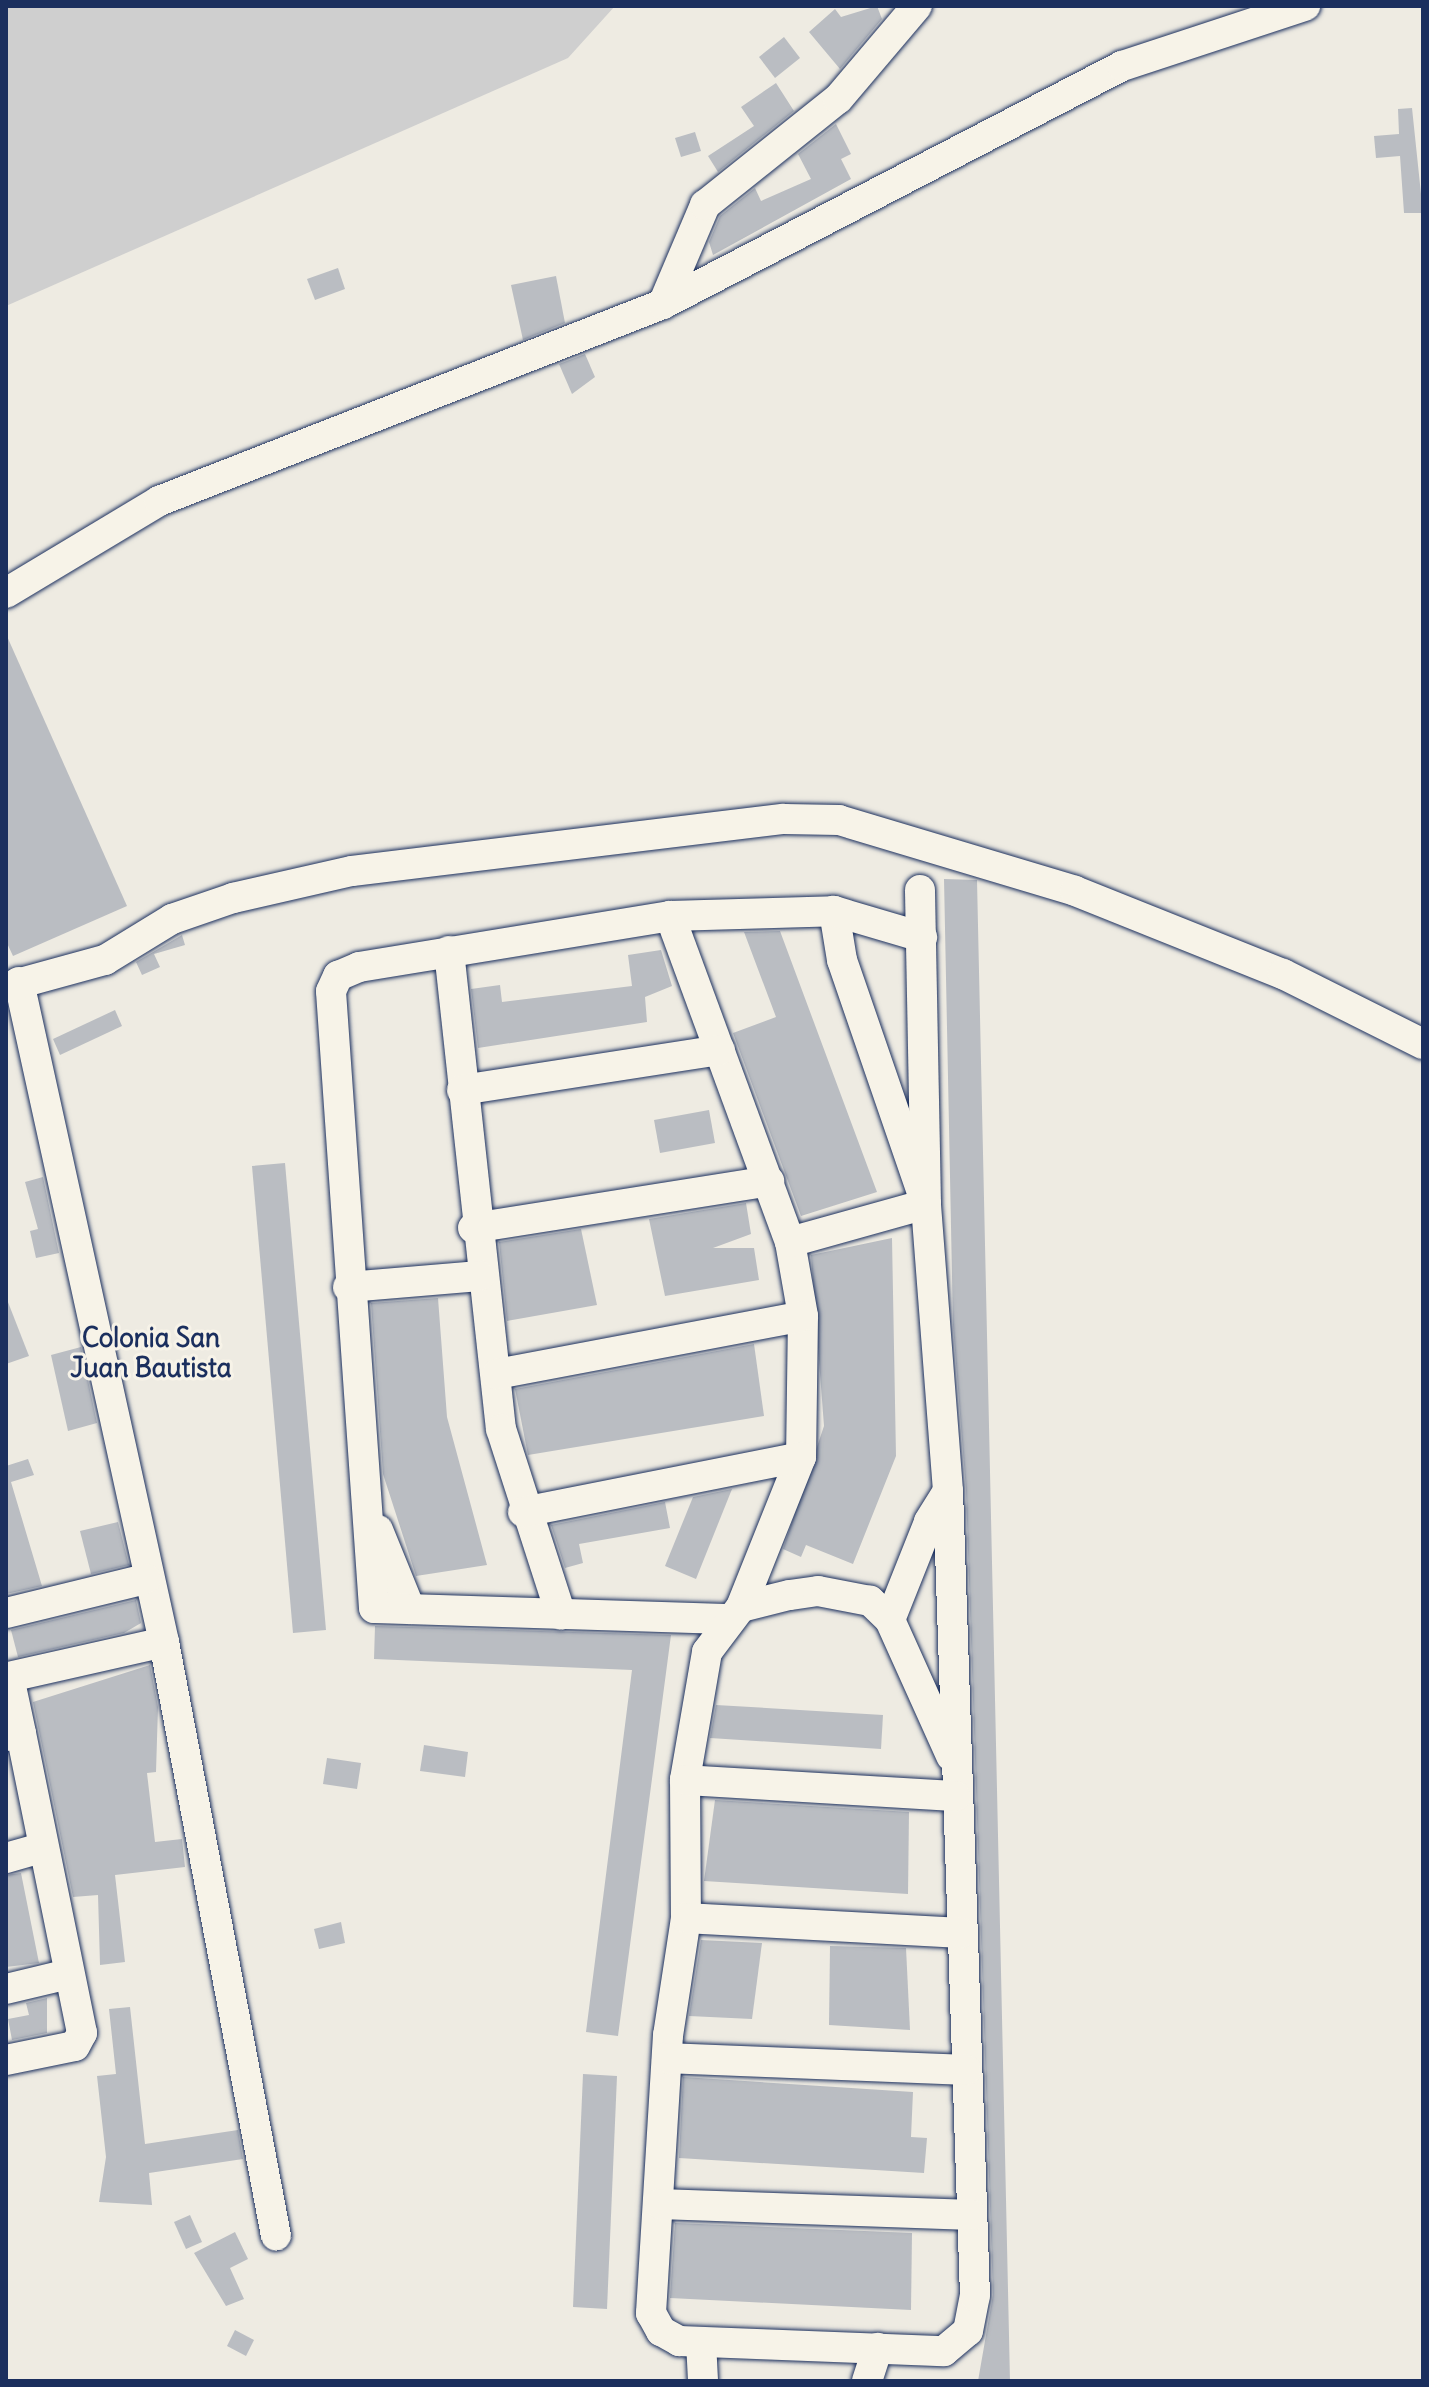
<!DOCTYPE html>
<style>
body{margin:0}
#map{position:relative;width:1429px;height:2387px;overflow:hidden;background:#eeebe2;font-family:Delius,sans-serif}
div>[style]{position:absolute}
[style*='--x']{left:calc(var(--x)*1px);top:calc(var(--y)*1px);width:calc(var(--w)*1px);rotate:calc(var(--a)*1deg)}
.green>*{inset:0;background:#cfcfcf}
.building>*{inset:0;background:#babdc2}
.roads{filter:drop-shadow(0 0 2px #1b2f5e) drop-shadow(0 0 2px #1b2f5e)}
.minor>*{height:30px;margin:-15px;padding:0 15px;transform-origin:15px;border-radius:15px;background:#f7f3e8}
span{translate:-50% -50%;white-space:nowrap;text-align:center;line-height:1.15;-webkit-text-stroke:6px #f7f3e8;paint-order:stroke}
.neighbourhood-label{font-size:26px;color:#1b2f5e;font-weight:700}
.frame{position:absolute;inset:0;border:8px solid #1b2f5e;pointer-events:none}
</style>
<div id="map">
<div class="green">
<i style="clip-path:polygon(6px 6px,615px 6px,568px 58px,6px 306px)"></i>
</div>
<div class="building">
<i style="clip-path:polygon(877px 6px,882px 19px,840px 69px,809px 32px,835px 9px,841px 17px)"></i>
<i style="clip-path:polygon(784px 37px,800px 58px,775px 78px,759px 57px)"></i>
<i style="clip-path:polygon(776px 83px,794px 111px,718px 172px,708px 156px,754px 126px,741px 107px)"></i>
<i style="clip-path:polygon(1412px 108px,1423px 213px,1404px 213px,1400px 156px,1376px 158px,1374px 136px,1399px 134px,1398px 109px)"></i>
<i style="clip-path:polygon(836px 124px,851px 154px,841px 159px,851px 179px,713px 255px,709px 242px,720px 216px,755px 188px,761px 201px,811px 179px,798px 154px)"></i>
<i style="clip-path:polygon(695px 132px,701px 151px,681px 157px,675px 138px)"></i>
<i style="clip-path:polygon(338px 268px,345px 289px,315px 300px,307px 279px)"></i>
<i style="clip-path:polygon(556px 276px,565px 323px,523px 340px,511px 285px)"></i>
<i style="clip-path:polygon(585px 354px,595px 377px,572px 394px,559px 364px)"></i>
<i style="clip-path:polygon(6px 634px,127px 906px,13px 956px,6px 941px)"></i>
<i style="clip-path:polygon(944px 879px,977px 880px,1010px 2381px,978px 2381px,993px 2295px,966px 1490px,953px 1325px)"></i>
<i style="clip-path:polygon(780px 931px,877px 1192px,801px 1216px,733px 1033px,776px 1017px,744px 932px)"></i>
<i style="clip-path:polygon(182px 935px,185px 945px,154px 954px,160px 967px,142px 975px,136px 962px)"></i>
<i style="clip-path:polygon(661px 950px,672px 986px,645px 997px,647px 1022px,478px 1048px,471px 989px,500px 985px,502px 1002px,632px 986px,628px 955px)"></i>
<i style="clip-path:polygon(115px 1010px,122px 1026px,60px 1055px,53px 1039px)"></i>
<i style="clip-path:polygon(709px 1110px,715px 1143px,660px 1153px,654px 1120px)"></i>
<i style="clip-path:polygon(285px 1163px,326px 1630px,293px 1633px,252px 1166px)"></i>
<i style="clip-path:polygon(43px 1177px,59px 1253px,36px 1258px,30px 1231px,38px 1229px,25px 1182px)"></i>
<i style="clip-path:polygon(746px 1203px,751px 1234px,713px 1248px,754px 1248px,759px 1280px,665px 1296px,649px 1219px)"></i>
<i style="clip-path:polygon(581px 1229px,597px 1305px,507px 1321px,499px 1242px)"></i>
<i style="clip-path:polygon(892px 1238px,896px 1456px,853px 1564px,806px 1545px,801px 1557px,783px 1549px,824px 1426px,811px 1255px)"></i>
<i style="clip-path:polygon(6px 1297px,29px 1356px,6px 1364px)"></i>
<i style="clip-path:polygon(438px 1298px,447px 1417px,487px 1565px,416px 1576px,383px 1474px,371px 1303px)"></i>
<i style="clip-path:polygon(754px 1344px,764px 1416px,528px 1455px,515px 1389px)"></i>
<i style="clip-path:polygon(81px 1347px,97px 1423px,68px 1431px,51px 1355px)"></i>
<i style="clip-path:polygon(28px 1459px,34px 1475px,11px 1482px,42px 1586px,6px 1594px,6px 1466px)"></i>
<i style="clip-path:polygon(732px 1489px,696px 1579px,665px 1566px,693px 1497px)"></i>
<i style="clip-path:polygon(665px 1502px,670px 1528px,579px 1544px,583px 1563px,565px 1568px,551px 1525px)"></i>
<i style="clip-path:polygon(118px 1522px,129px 1565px,91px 1574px,80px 1531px)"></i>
<i style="clip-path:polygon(136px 1600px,141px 1623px,124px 1633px,18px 1657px,11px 1630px)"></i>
<i style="clip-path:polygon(375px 1626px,671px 1635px,618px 2036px,586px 2032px,632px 1670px,374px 1659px)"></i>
<i style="clip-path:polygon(150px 1665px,158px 1707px,156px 1772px,147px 1773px,155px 1842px,182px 1839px,185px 1867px,115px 1875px,125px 1962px,100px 1965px,98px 1895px,73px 1897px,33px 1702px)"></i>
<i style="clip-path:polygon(716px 1705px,883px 1715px,881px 1749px,710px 1738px)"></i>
<i style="clip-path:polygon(424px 1745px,468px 1752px,465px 1777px,420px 1771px)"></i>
<i style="clip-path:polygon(327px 1758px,361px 1763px,357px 1789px,323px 1784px)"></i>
<i style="clip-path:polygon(715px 1800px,909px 1812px,908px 1894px,704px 1881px)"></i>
<i style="clip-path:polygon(21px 1873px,39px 1963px,6px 1967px,6px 1875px)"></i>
<i style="clip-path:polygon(341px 1922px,345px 1943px,319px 1949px,314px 1929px)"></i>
<i style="clip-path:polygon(701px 1940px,762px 1943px,752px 2019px,689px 2016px)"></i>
<i style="clip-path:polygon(830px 1946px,906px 1948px,910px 2030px,829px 2025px)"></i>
<i style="clip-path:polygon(47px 1998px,47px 2033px,12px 2040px,8px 2019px,29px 2015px,26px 2003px)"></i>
<i style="clip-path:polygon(130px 2007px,145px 2144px,238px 2130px,243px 2159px,149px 2173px,152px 2205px,99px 2202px,106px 2157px,97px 2076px,116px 2074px,109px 2009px)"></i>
<i style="clip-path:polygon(583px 2074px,617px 2076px,607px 2309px,573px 2307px)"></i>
<i style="clip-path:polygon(683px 2077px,913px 2092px,911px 2137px,927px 2138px,924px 2173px,679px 2158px)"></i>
<i style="clip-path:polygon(190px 2215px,202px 2242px,186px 2249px,174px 2222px)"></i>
<i style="clip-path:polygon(675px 2223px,912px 2233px,911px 2310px,670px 2298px)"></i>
<i style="clip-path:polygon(235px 2232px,248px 2259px,230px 2268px,244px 2299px,226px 2306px,194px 2253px)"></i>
<i style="clip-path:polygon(235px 2330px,254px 2340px,246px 2356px,227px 2346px)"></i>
</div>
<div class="roads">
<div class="minor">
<i style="--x:663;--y:304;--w:108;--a:-67"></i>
<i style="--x:705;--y:205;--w:170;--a:-38.6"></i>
<i style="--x:838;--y:99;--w:122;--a:-49.7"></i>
<i style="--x:6;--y:593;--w:179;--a:-31"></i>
<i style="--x:159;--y:501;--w:541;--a:-21.35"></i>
<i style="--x:663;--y:304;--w:517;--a:-27.41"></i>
<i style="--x:1122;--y:66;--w:193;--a:-18.2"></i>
<i style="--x:670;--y:916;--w:347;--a:69.8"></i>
<i style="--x:790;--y:1242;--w:75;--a:80"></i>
<i style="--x:803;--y:1316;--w:141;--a:90.8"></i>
<i style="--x:801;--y:1457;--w:162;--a:111.8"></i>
<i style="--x:449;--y:951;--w:481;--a:83.8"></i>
<i style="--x:501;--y:1429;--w:195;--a:72.1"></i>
<i style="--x:19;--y:982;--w:676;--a:77.61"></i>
<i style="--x:164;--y:1642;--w:604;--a:79.32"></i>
<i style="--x:6;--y:987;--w:103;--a:-15.3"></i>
<i style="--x:105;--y:960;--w:79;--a:-31.5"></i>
<i style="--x:172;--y:919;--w:65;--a:-19"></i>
<i style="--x:233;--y:898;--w:122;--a:-12.8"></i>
<i style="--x:352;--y:871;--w:435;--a:-6.9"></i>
<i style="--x:784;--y:819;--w:55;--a:1"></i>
<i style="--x:839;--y:820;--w:246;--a:16.7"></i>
<i style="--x:1075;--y:891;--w:224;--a:21.8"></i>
<i style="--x:1283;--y:974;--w:157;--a:26.6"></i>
<i style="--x:462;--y:1090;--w:261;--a:-8.8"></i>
<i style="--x:473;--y:1228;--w:300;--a:-9"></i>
<i style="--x:790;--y:1242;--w:141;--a:-15.6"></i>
<i style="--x:926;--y:1204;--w:258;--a:-109"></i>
<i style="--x:842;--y:960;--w:50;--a:-99.3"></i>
<i style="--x:348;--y:1287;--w:132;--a:-4.8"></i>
<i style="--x:497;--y:1374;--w:311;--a:-10.7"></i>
<i style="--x:948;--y:1491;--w:36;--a:122"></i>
<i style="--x:929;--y:1522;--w:105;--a:111.7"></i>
<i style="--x:890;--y:1620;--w:149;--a:65.8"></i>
<i style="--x:523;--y:1512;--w:283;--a:-11.2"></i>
<i style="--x:378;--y:1530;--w:85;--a:67.9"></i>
<i style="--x:6;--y:1613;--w:144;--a:-13.7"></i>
<i style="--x:726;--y:1619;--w:352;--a:-178.2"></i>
<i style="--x:374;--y:1608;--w:618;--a:-93.99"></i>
<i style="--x:331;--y:991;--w:17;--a:-65"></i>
<i style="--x:338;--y:976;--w:23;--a:-23"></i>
<i style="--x:359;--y:967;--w:315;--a:-9.3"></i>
<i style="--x:670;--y:916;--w:164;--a:-1.7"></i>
<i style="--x:834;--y:911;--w:92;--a:16.5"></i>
<i style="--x:890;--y:1620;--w:28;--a:-136"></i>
<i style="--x:870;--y:1601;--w:53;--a:-169.1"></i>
<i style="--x:818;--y:1591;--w:29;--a:172"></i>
<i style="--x:789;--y:1595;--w:49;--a:166"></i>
<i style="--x:741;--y:1607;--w:56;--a:127.1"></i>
<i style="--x:707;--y:1652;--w:130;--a:99.8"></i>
<i style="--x:685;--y:1780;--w:138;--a:89.6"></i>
<i style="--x:686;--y:1918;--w:118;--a:98.7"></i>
<i style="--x:668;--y:2035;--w:279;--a:93.5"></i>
<i style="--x:651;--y:2313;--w:21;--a:61"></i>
<i style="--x:661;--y:2331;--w:21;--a:29"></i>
<i style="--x:679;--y:2341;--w:265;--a:2.2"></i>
<i style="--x:944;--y:2351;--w:31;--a:-40"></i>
<i style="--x:968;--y:2331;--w:36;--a:-79"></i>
<i style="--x:975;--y:2296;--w:805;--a:-91.92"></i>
<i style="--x:948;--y:1491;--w:288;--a:-94.4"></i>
<i style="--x:926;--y:1204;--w:314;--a:-91.1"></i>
<i style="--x:6;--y:1736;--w:15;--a:-11"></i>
<i style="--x:21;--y:1733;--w:57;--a:-102.1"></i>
<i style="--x:9;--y:1677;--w:159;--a:-12.7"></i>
<i style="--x:685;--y:1780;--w:271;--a:3.4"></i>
<i style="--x:6;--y:1858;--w:37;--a:-16"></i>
<i style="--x:686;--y:1918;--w:275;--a:3.1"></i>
<i style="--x:6;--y:1989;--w:65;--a:-13.4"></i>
<i style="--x:667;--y:2058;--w:299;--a:2.3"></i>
<i style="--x:6;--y:2060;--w:70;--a:-11.5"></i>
<i style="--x:75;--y:2046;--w:15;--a:-62"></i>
<i style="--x:82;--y:2033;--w:306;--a:-101.5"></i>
<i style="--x:660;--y:2204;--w:312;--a:2"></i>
<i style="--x:701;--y:2342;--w:39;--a:87"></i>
<i style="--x:867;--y:2381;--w:35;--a:-72"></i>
</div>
</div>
<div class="neighbourhood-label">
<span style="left:151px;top:1353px">Colonia San<br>Juan Bautista</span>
</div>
<div class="frame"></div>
</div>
